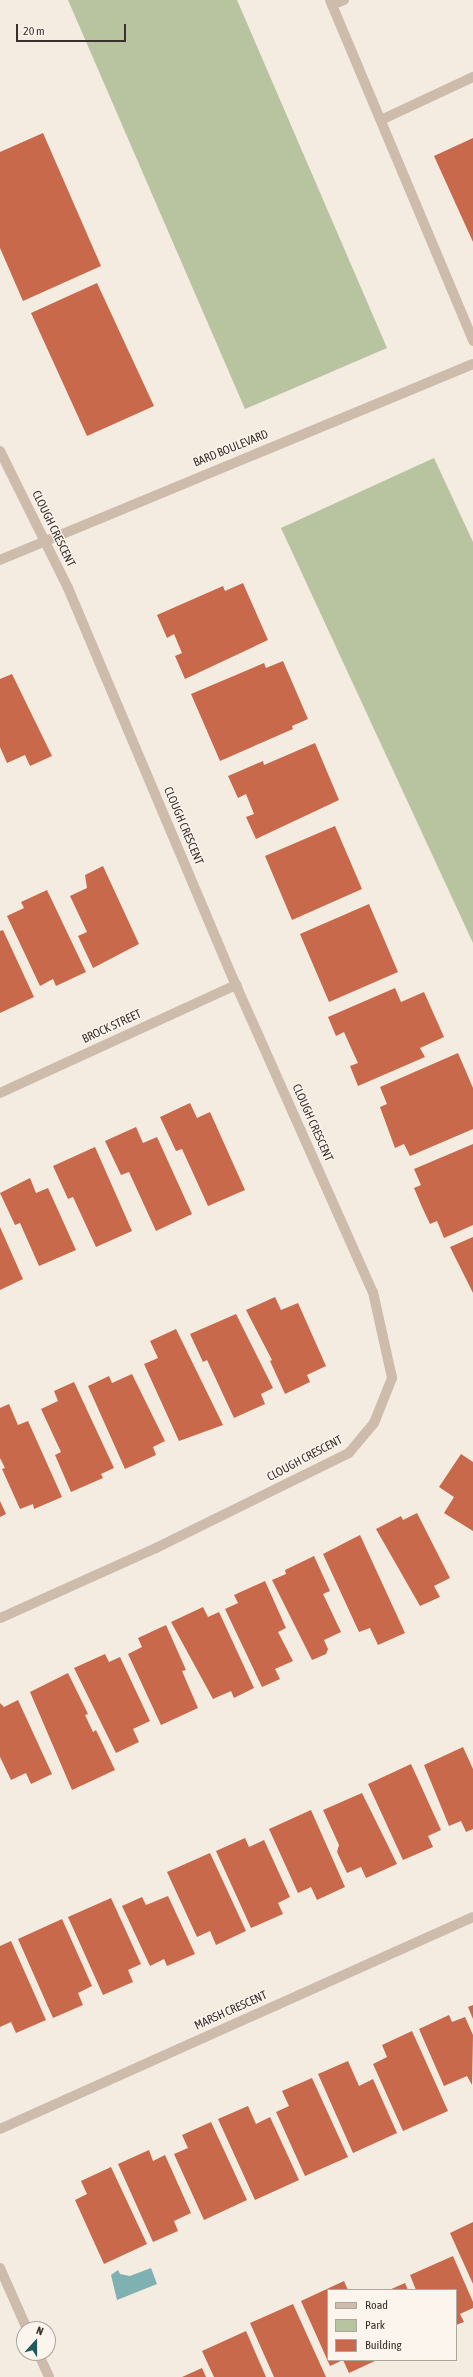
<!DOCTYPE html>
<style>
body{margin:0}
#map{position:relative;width:473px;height:2377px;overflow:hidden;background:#f4ebe1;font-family:"Asap Condensed",sans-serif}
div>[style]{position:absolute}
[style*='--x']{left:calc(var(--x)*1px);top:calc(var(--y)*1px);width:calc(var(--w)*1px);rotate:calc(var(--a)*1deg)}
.green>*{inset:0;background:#b8c4a0}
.water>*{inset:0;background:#7fb0b2}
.building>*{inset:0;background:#c8694b}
.minor>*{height:10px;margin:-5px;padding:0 5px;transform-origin:5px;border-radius:5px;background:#cdbbac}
span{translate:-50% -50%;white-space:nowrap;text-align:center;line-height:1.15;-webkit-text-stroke:3px #fbf5ee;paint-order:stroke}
.street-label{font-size:12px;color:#3b302b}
.legend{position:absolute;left:327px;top:2289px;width:130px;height:72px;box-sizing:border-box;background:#fbf5ee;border:1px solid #aea6a0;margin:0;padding:5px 7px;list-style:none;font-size:12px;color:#3b302b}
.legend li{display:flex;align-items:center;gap:8px;height:20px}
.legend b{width:20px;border:1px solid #aea6a0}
.north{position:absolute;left:16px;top:2321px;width:40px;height:40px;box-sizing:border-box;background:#fbf5ee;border:1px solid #aea6a0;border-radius:50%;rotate:21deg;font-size:11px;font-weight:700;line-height:16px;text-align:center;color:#3b302b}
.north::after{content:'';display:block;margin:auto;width:14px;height:18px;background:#1f5a5e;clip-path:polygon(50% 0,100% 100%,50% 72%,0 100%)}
.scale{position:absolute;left:16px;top:24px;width:110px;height:18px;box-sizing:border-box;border:2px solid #3b302b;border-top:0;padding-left:5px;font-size:12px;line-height:14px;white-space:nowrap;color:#3b302b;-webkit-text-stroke:3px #fbf5ee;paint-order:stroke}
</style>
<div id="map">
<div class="green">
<i style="clip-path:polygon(68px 0,237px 0,387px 348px,245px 409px)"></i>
<i style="clip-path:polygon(434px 458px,473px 542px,473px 943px,281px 528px)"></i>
</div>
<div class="water">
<i style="clip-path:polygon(151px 2268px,157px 2284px,117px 2300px,111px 2275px,118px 2270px,120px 2274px,130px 2276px)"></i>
</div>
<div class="building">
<i style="clip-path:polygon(43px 133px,101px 266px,23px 301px,0 248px,0 152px)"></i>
<i style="clip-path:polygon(473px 138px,473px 242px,434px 156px)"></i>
<i style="clip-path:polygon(97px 283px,154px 406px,87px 436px,31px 313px)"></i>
<i style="clip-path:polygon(243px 583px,268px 640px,185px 679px,175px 656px,182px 653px,174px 634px,167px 638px,157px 615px,223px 586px,225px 591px)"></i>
<i style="clip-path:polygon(283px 661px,308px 719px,292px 726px,293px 729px,220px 761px,191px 694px,264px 663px,266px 668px)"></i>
<i style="clip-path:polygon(12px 674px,52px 756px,30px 766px,25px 755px,7px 763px,0 747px,0 679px)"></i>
<i style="clip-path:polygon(315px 743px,339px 800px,256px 839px,246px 817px,254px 814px,246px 794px,238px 798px,228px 776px,263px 761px,264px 765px)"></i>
<i style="clip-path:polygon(335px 826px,362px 889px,292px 920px,265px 856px)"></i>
<i style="clip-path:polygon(103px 866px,139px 944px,93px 968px,78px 936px,87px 932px,70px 896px,87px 888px,85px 875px)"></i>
<i style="clip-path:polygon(47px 890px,86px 972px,56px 986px,53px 979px,40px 986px,7px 916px,24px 908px,21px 902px)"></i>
<i style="clip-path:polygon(369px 904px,398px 972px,329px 1002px,300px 934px)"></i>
<i style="clip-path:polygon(3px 930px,34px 997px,0 1013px,0 931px)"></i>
<i style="clip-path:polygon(395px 988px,401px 1002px,424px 992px,444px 1037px,420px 1048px,425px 1057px,358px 1086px,350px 1066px,358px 1063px,352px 1050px,344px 1032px,336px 1036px,328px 1017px)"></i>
<i style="clip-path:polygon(458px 1053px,473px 1088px,473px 1129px,410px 1156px,404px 1144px,395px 1148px,380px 1107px,387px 1104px,380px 1087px)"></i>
<i style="clip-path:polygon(190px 1103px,197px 1118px,210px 1112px,245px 1190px,208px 1206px,182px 1149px,176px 1151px,160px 1117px)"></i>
<i style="clip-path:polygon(136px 1127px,143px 1143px,157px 1137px,192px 1214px,156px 1231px,129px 1172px,121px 1175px,105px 1141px)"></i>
<i style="clip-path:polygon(473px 1144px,473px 1225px,444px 1238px,437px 1221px,430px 1224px,422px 1207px,414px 1188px,421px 1185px,414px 1169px)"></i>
<i style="clip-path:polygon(95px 1147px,132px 1231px,96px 1247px,73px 1197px,68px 1199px,53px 1166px)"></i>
<i style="clip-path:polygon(30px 1178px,36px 1193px,48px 1188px,76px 1250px,39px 1266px,20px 1223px,15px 1225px,0 1193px)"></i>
<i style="clip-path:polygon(0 1227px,23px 1279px,0 1290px)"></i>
<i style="clip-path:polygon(473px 1237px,473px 1293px,450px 1247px)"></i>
<i style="clip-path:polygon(275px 1297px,281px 1310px,298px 1303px,326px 1366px,307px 1375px,310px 1382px,285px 1394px,270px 1361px,272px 1360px,246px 1310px)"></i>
<i style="clip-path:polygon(236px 1314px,273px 1388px,261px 1394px,265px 1404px,234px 1418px,207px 1360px,203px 1362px,190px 1334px)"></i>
<i style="clip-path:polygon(176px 1329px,223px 1425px,179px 1441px,144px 1364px,158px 1358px,150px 1341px)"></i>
<i style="clip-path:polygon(132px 1374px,165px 1441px,153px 1447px,156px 1455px,125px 1469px,88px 1386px,109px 1376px,112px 1383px)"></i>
<i style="clip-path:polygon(74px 1382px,114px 1468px,101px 1474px,103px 1478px,71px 1492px,55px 1455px,61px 1452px,41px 1409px,58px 1401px,54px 1391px)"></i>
<i style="clip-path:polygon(9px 1404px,18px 1425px,28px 1421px,62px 1497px,34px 1509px,33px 1504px,20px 1509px,2px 1469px,5px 1468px,0 1458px,0 1408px)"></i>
<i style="clip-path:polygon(461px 1454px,473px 1462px,473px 1531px,444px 1513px,454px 1497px,439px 1487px)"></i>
<i style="clip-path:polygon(0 1501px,6px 1514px,0 1517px)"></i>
<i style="clip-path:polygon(417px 1513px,450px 1578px,434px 1586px,440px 1597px,420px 1606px,376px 1529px,401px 1516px,403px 1520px)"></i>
<i style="clip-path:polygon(360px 1535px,405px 1633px,378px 1645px,370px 1628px,359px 1632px,323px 1554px)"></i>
<i style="clip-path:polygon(314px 1556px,330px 1591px,323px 1594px,341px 1632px,324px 1640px,328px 1649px,326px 1654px,312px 1660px,272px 1580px,286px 1574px,285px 1570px)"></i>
<i style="clip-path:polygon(265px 1581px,286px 1628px,278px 1632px,293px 1661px,275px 1669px,280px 1679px,262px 1687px,225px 1609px,238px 1603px,234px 1595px)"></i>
<i style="clip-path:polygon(203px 1607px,208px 1617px,219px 1612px,254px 1688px,234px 1698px,231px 1691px,213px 1699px,171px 1622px)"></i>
<i style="clip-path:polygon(166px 1625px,186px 1670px,182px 1671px,198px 1708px,161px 1725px,128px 1654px,142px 1647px,138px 1638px)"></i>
<i style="clip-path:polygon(105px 1654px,109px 1662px,120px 1657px,150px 1721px,133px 1729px,139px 1742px,116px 1753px,74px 1668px)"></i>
<i style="clip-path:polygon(68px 1673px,88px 1714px,85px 1715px,93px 1732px,96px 1730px,115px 1770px,72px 1790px,30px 1692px)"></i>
<i style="clip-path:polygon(18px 1700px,52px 1774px,31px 1784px,26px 1773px,11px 1780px,0 1757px,0 1703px,4px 1707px)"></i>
<i style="clip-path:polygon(463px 1747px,473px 1769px,473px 1829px,466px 1832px,461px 1821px,449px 1826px,424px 1765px)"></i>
<i style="clip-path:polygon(411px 1764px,441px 1830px,428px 1836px,433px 1847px,403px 1860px,368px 1784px)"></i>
<i style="clip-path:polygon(362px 1793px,397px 1864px,366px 1878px,361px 1867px,347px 1873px,337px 1852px,339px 1845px,323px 1810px)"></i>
<i style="clip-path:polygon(311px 1810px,345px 1887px,317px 1900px,311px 1887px,298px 1893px,269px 1829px)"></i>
<i style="clip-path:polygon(245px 1838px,249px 1847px,264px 1840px,290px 1897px,278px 1903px,283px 1914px,251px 1928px,216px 1851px)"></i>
<i style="clip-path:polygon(210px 1853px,246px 1931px,216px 1945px,210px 1931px,197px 1937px,167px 1872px)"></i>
<i style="clip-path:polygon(168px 1896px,195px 1954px,167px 1966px,164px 1959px,150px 1966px,122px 1906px,142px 1897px,146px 1905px)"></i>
<i style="clip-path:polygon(111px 1898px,141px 1964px,128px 1970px,133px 1982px,103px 1995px,68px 1917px)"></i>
<i style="clip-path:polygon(62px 1919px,92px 1986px,78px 1993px,83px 2005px,53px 2018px,18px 1939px)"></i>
<i style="clip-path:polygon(11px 1941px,46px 2020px,16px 2033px,11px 2022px,0 2027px,0 1946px)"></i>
<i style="clip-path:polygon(473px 2005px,473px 2019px,468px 2007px)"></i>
<i style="clip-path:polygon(449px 2015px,452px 2022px,465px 2017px,473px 2035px,472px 2085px,467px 2076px,444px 2086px,419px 2029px)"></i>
<i style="clip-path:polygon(412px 2031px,448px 2111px,403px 2131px,373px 2064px,387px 2057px,382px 2045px)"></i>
<i style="clip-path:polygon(348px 2061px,359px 2086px,373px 2079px,397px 2133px,353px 2153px,318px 2074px)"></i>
<i style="clip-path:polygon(312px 2078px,348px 2157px,305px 2176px,276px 2112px,289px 2106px,282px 2091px)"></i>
<i style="clip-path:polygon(248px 2106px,256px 2124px,270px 2117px,299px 2180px,255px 2200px,218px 2119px)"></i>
<i style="clip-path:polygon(211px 2122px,247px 2200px,204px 2220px,174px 2154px,188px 2148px,182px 2135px)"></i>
<i style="clip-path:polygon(149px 2150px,153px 2161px,165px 2155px,191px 2213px,174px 2221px,178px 2231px,153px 2242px,118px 2164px)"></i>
<i style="clip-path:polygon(111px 2167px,147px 2244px,104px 2264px,75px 2200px,87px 2194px,81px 2181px)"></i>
<i style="clip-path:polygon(473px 2222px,473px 2284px,450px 2233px)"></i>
<i style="clip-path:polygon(453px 2256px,473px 2302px,473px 2308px,460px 2314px,464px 2322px,456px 2325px,456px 2290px,416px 2290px,410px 2275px)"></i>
<i style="clip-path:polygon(344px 2281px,348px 2290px,328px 2290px,328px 2360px,377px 2360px,349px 2373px,343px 2360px,330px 2366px,301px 2301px)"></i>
<i style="clip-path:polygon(405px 2283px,408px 2290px,389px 2290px)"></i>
<i style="clip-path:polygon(293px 2304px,326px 2377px,274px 2377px,250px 2323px)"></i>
<i style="clip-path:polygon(246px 2331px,266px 2377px,214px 2377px,202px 2351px)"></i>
<i style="clip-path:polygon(202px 2368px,206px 2377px,182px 2377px)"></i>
</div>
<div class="minor">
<i style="--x:330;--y:0;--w:370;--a:67.2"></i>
<i style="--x:332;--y:5;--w:13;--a:-23"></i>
<i style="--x:381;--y:120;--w:102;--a:-25.1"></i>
<i style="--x:0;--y:451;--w:153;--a:63.6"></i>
<i style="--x:68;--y:588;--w:431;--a:67.1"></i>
<i style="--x:236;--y:985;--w:336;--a:66"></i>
<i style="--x:373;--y:1292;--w:88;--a:77.5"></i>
<i style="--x:392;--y:1378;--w:48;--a:111.8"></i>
<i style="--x:374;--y:1423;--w:39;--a:130"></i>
<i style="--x:349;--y:1453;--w:215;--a:153.8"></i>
<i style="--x:156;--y:1548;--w:171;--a:155.8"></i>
<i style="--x:0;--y:560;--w:512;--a:-22.51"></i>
<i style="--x:0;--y:1093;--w:260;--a:-24.6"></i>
<i style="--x:0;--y:2129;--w:518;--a:-24.14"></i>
<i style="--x:0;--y:2268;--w:67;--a:66.1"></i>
<i style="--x:38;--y:2353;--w:26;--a:65"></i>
</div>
<div class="street-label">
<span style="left:231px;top:449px;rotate:-22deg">BARD BOULEVARD</span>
<span style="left:53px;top:529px;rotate:64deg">CLOUGH CRESCENT</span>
<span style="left:183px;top:826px;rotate:67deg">CLOUGH CRESCENT</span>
<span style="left:112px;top:1027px;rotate:-25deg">BROCK STREET</span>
<span style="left:312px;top:1123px;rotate:66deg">CLOUGH CRESCENT</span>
<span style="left:305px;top:1459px;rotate:-28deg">CLOUGH CRESCENT</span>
<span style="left:231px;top:2011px;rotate:-24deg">MARSH CRESCENT</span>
</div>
<ul class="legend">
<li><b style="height:5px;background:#cdbbac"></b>Road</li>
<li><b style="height:11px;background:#b8c4a0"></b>Park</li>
<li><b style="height:11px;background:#c8694b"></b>Building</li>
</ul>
<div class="north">N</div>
<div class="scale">20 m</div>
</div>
